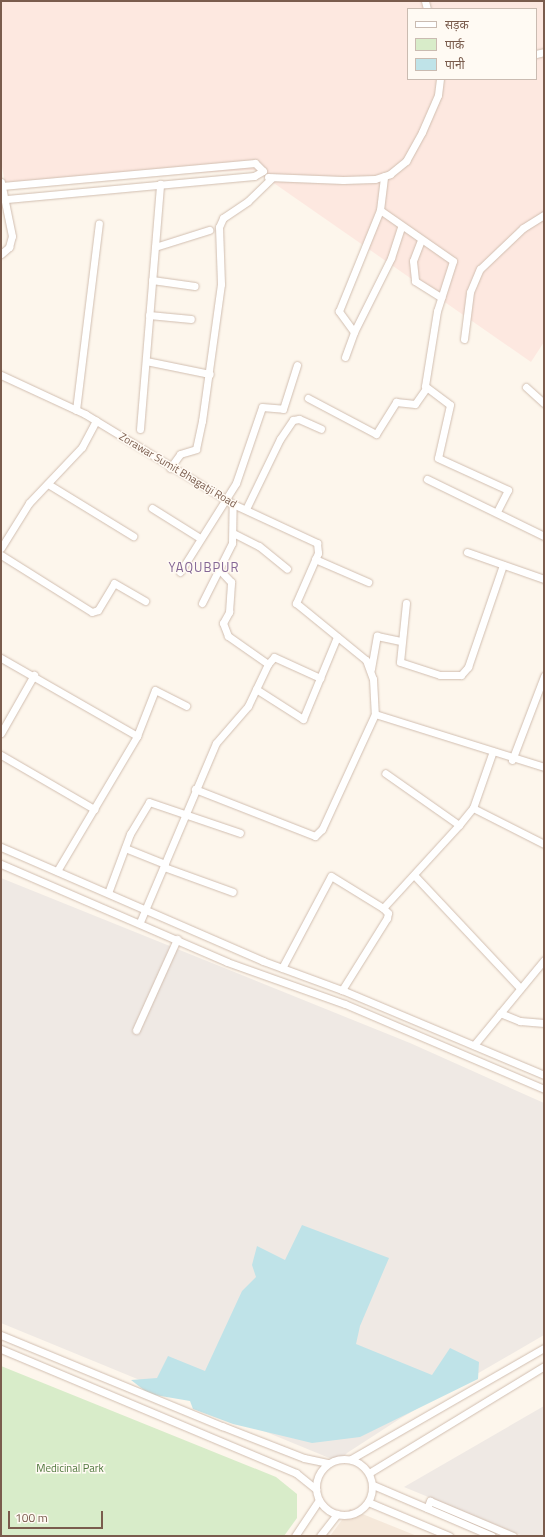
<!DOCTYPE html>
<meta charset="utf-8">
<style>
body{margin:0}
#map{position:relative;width:545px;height:1537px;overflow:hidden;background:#fdf6ec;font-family:"Titillium Web","Noto Sans Devanagari",sans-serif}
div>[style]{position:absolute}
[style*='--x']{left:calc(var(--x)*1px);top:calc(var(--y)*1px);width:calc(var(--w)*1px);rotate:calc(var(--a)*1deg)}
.residential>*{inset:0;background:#f5e8da}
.commercial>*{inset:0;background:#fde8e0}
.industrial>*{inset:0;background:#efe9e4}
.green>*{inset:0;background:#d8ecc9}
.water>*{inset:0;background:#bfe3e8}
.roads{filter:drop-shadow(0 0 1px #d1beb0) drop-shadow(0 0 1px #d1beb0)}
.minor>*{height:7px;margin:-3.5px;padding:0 3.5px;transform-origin:3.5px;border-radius:3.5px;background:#fff}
.minor>.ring{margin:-3.5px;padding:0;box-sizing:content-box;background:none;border:7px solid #fff;border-radius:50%}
span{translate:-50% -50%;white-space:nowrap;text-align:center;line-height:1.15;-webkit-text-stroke:3px #fffaf3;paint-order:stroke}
.street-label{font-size:11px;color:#7a5c4d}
.park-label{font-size:11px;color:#537a41}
.quarter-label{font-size:13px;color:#846695;letter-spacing:1px}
.frame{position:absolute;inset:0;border:2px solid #7a5c4d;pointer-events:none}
.legend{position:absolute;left:407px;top:8px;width:130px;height:72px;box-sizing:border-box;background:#fffaf3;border:1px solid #cabbb1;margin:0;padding:5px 7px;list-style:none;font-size:12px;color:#7a5c4d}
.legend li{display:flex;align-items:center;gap:8px;height:20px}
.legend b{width:20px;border:1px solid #cabbb1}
.scale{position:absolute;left:8px;top:1511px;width:95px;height:18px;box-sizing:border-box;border:2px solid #7a5c4d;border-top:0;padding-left:5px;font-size:12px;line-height:14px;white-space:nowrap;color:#7a5c4d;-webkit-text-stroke:3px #fffaf3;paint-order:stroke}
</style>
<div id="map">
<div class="residential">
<i style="clip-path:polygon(350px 1509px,417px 1536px,330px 1536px)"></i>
</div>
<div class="commercial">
<i style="clip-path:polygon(evenodd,1px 1px,544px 1px,544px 342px,531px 362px,255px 170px,5px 182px,1px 162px,1px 1px,408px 9px,536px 9px,536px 79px,408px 79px,408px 9px)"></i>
</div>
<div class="industrial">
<i style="clip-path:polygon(1px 878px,410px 1043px,544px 1103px,544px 1335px,401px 1418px,347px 1453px,339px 1462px,1px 1323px)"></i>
<i style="clip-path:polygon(544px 1406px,544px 1536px,523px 1536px,404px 1487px)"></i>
</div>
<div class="green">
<i style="clip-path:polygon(1px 1366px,276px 1477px,297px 1494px,297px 1518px,284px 1536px,1px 1536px)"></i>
</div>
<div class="water">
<i style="clip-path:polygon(302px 1225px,389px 1258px,360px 1326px,356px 1344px,432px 1375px,450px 1348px,479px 1362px,478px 1379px,360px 1437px,312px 1443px,233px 1424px,193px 1409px,190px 1401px,149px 1394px,131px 1380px,157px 1378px,168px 1356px,205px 1371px,242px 1291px,256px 1277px,252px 1265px,257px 1246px,285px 1260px)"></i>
</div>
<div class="roads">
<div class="minor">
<i style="--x:425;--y:1;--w:8;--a:76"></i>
<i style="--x:536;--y:54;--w:8;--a:-14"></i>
<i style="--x:268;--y:177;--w:75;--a:2.3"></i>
<i style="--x:343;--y:180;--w:32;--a:-2"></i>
<i style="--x:375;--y:179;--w:16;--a:-18"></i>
<i style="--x:390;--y:174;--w:21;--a:-39"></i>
<i style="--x:406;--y:161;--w:33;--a:-61"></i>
<i style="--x:422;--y:132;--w:40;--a:-66.6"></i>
<i style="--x:438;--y:95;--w:16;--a:-83"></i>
<i style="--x:2;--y:186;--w:254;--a:-5.2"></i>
<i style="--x:255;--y:163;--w:11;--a:45"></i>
<i style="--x:263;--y:171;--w:10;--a:151"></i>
<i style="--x:254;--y:176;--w:251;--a:174.7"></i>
<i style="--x:380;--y:210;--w:89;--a:34.9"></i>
<i style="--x:453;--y:261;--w:52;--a:107.7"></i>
<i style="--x:437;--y:311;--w:76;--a:99.1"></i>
<i style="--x:425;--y:386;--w:31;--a:37"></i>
<i style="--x:450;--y:405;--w:54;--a:102.8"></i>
<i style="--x:438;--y:458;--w:77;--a:24.6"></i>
<i style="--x:508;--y:490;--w:25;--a:117"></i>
<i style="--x:421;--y:240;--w:22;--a:111"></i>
<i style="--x:413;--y:261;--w:20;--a:84"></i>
<i style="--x:415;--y:281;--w:31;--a:32"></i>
<i style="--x:155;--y:247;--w:57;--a:-17.5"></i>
<i style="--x:1;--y:254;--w:11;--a:-41"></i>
<i style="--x:9;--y:247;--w:11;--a:-75"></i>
<i style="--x:12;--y:236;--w:55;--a:-101.5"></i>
<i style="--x:152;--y:280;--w:43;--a:7.9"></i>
<i style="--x:149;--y:315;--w:42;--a:5.4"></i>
<i style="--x:354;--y:332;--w:83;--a:-63.4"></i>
<i style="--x:391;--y:258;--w:33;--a:-72"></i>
<i style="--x:464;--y:339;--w:47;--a:-82.7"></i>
<i style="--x:470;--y:292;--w:25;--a:-67"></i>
<i style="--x:480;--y:269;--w:59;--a:-43.6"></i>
<i style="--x:523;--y:228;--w:25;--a:-32"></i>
<i style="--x:345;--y:357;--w:27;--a:-70"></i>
<i style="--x:354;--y:332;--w:26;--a:-126"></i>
<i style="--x:339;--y:311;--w:109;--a:-67.9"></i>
<i style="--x:380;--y:210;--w:34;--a:-83"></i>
<i style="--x:146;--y:361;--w:65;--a:11.5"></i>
<i style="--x:1;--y:375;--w:93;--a:24.9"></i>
<i style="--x:85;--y:414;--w:173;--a:31.3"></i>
<i style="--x:233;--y:504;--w:93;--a:24.9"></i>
<i style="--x:317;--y:543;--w:10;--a:84"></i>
<i style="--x:318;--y:553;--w:55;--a:113.7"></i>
<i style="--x:296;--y:603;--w:90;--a:39.2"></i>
<i style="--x:366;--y:660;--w:20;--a:70"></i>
<i style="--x:373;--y:679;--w:35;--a:87"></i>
<i style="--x:375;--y:714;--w:127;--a:114.7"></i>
<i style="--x:322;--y:829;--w:10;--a:135"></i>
<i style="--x:315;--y:836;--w:129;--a:-158.6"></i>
<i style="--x:526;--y:387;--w:24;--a:42"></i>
<i style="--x:308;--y:398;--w:77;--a:27.9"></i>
<i style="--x:376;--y:434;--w:38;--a:-58"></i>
<i style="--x:396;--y:402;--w:19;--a:6"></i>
<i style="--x:415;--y:404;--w:19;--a:-55"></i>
<i style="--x:76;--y:410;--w:188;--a:-83"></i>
<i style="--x:140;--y:429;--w:246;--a:-85.3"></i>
<i style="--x:170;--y:468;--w:17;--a:-54"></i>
<i style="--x:180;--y:454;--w:17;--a:-17"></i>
<i style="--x:196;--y:449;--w:29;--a:-78"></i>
<i style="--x:202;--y:421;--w:138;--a:-82.1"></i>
<i style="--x:221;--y:284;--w:57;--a:-92"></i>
<i style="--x:219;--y:227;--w:10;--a:-66"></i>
<i style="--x:223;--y:218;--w:30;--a:-34"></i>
<i style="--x:248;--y:201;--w:33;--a:-44"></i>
<i style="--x:427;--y:479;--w:130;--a:26"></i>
<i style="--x:48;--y:484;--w:100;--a:31.5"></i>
<i style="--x:152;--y:508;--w:57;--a:32"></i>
<i style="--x:246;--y:509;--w:78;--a:-64.1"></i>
<i style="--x:280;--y:439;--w:23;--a:-56"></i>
<i style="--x:293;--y:420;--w:6;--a:-9"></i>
<i style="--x:299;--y:419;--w:24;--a:24"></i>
<i style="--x:233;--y:533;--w:29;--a:27"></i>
<i style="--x:259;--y:546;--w:36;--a:39"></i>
<i style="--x:1;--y:548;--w:53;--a:-58.1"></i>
<i style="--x:29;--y:503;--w:77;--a:-46.6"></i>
<i style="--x:82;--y:447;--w:30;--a:-62"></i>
<i style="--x:467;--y:552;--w:82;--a:19.3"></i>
<i style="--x:1;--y:555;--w:107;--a:32.1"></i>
<i style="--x:92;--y:612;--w:6;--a:-18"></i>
<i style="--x:98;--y:610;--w:31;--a:-59"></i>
<i style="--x:114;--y:583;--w:36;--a:30"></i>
<i style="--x:315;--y:559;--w:58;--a:23.5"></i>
<i style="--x:180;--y:572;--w:105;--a:-57.8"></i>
<i style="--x:236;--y:483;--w:80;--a:-71.1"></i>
<i style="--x:262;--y:407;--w:21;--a:5"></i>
<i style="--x:283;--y:409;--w:46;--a:-72.3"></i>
<i style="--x:202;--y:603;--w:67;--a:-63.4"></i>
<i style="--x:232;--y:543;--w:39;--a:-89"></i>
<i style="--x:406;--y:603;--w:59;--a:95.8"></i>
<i style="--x:400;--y:662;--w:42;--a:18"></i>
<i style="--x:440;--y:675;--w:21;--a:0"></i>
<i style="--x:461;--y:675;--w:11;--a:-49"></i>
<i style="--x:468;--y:667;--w:108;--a:-71.1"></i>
<i style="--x:1;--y:658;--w:157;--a:29.8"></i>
<i style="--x:268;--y:664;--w:9;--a:-49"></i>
<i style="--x:274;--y:657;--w:51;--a:24.5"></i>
<i style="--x:371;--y:669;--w:34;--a:-80"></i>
<i style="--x:377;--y:636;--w:24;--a:12"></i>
<i style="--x:256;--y:689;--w:56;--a:32.6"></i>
<i style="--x:303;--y:719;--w:89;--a:-67.5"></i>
<i style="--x:375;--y:714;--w:177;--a:17.4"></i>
<i style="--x:1;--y:733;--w:67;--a:-60.4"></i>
<i style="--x:1;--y:755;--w:108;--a:30.1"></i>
<i style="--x:512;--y:760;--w:90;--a:-69.1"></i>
<i style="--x:473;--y:808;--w:60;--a:-70.7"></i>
<i style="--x:459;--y:825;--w:22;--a:-51"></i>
<i style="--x:473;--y:808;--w:80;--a:26.9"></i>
<i style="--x:1;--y:847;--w:286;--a:23.5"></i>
<i style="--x:263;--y:961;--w:84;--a:20.2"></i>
<i style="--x:342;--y:990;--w:219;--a:22.8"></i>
<i style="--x:125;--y:848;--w:43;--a:21.8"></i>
<i style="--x:1;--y:864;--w:246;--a:23.4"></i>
<i style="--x:227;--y:962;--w:125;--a:19.6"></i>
<i style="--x:345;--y:1004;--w:216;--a:23.1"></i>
<i style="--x:164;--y:867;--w:73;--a:19.9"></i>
<i style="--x:57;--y:871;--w:157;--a:-59.3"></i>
<i style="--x:137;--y:736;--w:49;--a:-68.6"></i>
<i style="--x:155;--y:690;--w:35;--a:27"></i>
<i style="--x:414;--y:875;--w:154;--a:46.8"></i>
<i style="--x:108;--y:893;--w:63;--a:-69.6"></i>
<i style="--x:130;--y:834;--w:37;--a:-59"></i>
<i style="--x:149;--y:802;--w:96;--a:18.8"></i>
<i style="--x:140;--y:922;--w:194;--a:-67"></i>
<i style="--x:216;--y:743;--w:49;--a:-49.1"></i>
<i style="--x:248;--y:706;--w:47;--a:-64.5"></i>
<i style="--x:268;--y:664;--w:49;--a:-145"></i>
<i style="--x:228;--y:636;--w:14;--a:-111"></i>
<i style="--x:223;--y:623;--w:13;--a:-61"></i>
<i style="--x:229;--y:612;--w:30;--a:-86"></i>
<i style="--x:231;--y:582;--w:16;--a:-133"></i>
<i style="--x:282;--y:968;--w:104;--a:-62"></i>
<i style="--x:331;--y:876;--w:61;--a:31.6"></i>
<i style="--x:342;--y:990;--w:85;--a:-58"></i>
<i style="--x:387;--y:918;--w:5;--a:-79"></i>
<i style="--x:388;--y:913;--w:7;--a:-135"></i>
<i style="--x:383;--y:908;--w:113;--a:-47.5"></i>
<i style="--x:459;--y:825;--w:90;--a:-144.9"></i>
<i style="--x:500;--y:1013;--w:22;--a:22"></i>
<i style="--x:520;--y:1021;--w:24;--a:5"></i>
<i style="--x:136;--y:1030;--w:100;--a:-65.7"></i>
<i style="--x:474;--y:1045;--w:110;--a:-50.5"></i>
<i style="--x:1;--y:1335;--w:239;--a:22.4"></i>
<i style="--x:222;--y:1426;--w:88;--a:21.3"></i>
<i style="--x:304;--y:1458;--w:25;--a:12"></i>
<i style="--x:1;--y:1349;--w:320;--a:22.8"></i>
<i style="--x:296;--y:1473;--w:26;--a:39"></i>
<i class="ring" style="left:316px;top:1459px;width:49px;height:49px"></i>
<i style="--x:351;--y:1459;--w:223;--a:-29.9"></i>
<i style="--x:369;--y:1473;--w:205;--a:-31.4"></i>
<i style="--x:373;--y:1485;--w:129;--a:23.2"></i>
<i style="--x:368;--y:1502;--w:88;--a:22.8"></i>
<i style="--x:427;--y:1508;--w:8;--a:-67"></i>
<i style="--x:430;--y:1501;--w:90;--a:22.9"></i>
<i style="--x:295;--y:1536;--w:43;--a:-56.3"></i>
<i style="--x:320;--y:1536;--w:28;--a:-52"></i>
</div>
</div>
<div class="street-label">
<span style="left:178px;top:470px;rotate:31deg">Zorawar Sumit Bhagatji Road</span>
</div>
<div class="park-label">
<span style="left:70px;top:1468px">Medicinal Park</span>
</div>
<div class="quarter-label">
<span style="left:204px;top:567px">YAQUBPUR</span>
</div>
<div class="frame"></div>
<ul class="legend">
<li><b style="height:5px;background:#fff"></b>सड़क</li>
<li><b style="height:11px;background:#d8ecc9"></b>पार्क</li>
<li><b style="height:11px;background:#bfe3e8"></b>पानी</li>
</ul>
<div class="scale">100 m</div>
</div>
